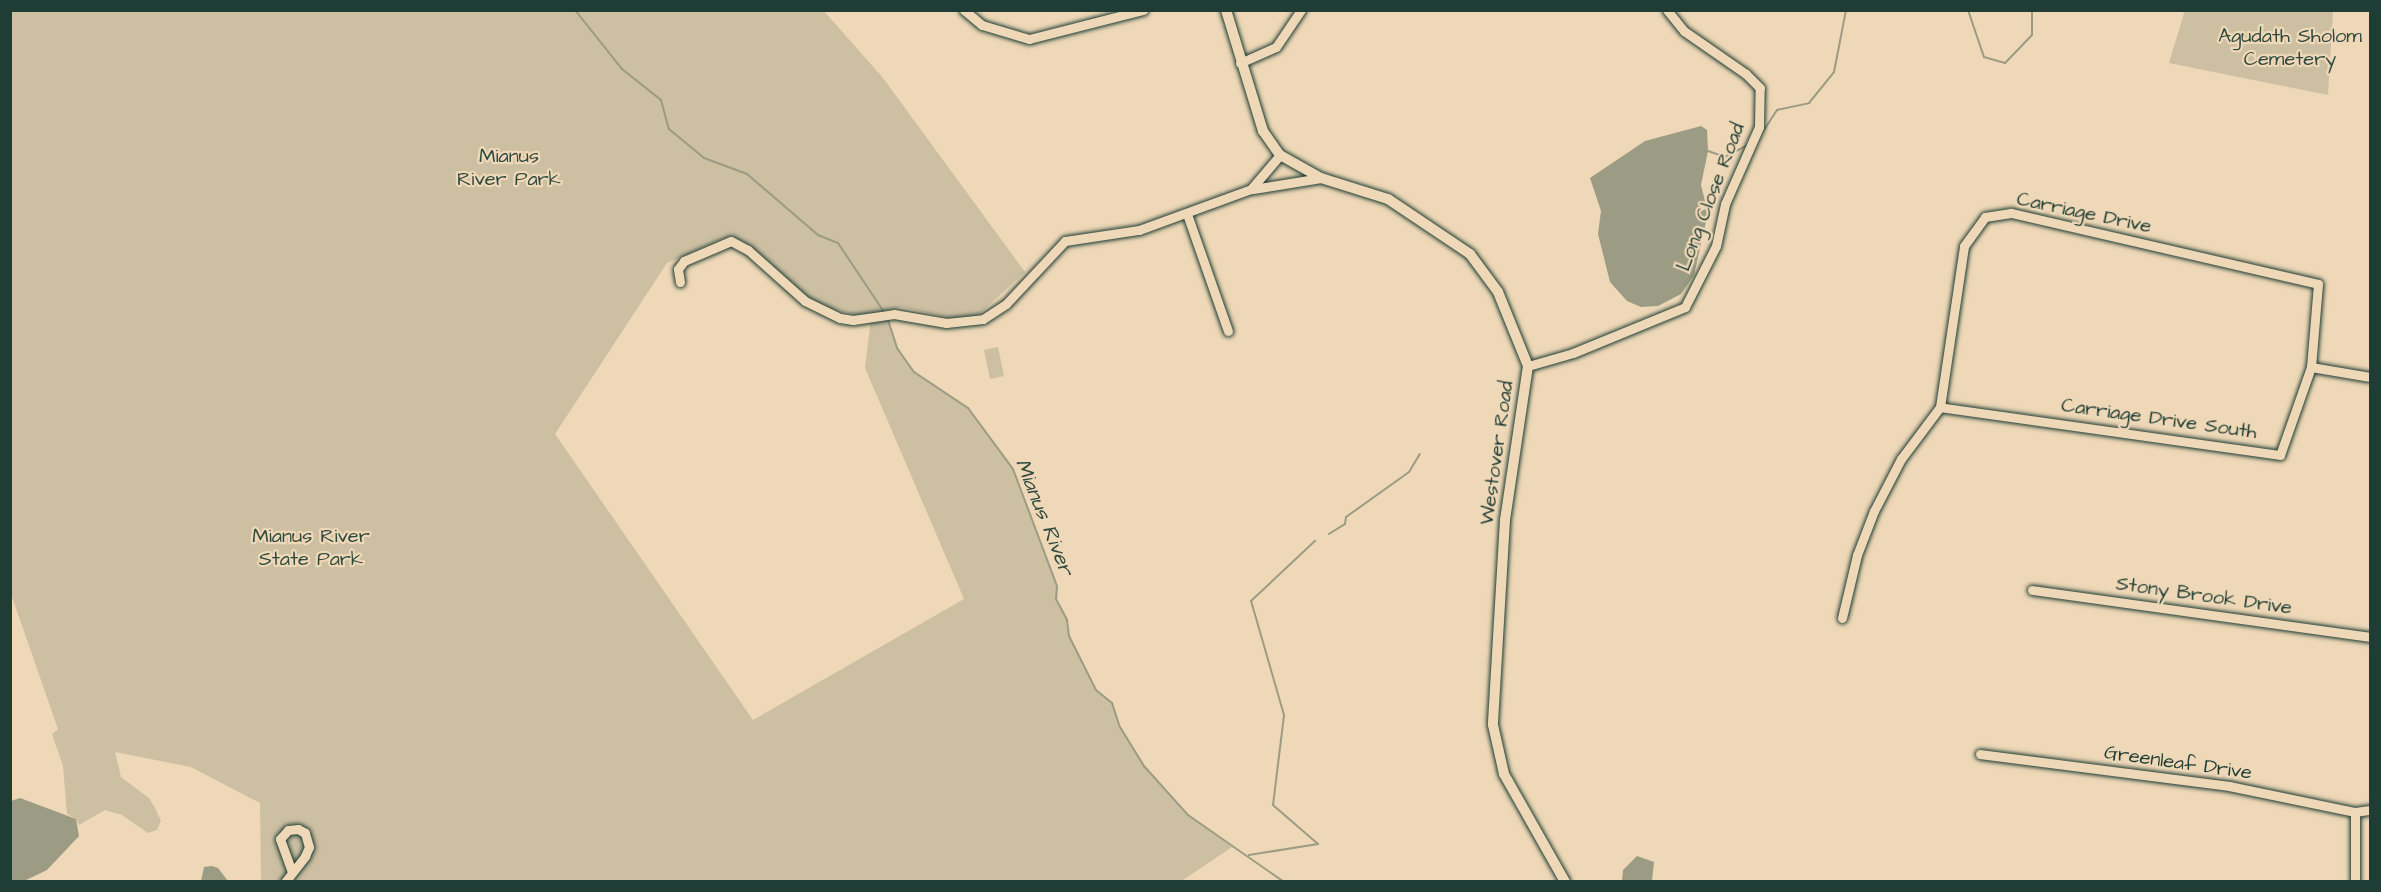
<!DOCTYPE html>
<style>
body{margin:0}
#map{position:relative;width:2381px;height:892px;overflow:hidden;background:#eed8b7;font-family:"Architects Daughter",sans-serif}
div>[style]{position:absolute}
[style*='--x']{left:calc(var(--x)*1px);top:calc(var(--y)*1px);width:calc(var(--w)*1px);rotate:calc(var(--a)*1deg)}
.green>*{inset:0;background:#ccbfa2}
.water>*{inset:0;background:#9c9b83}
.stream>*{height:2px;margin:-1px;padding:0 1px;transform-origin:1px;border-radius:1px;background:#9c9b83}
.roads{filter:drop-shadow(0 0 2px #1f3d34) drop-shadow(0 0 2px #1f3d34)}
.minor>*{height:9px;margin:-4.5px;padding:0 4.5px;transform-origin:4.5px;border-radius:4.5px;background:#eed8b7}
.tertiary>*{height:10px;margin:-5px;padding:0 5px;transform-origin:5px;border-radius:5px;background:#eed8b7}
span{translate:-50% -50%;white-space:nowrap;text-align:center;line-height:1.15;-webkit-text-stroke:4.5px #eed8b7;paint-order:stroke}
.park-label{font-size:20px;color:#304a3f}
.street-label{font-size:20px;color:#1f3d34}
.water-label{font-size:21px;color:#324b40;font-style:italic}
.frame{position:absolute;inset:0;border:12px solid #1f3d34;pointer-events:none}
</style>
<div id="map">
<div class="green">
<i style="clip-path:polygon(2185px 10px,2333px 11px,2328px 95px,2169px 63px)"></i>
<i style="clip-path:polygon(evenodd,10px 11px,824px 11px,883px 78px,1025px 272px,979px 314px,960px 320px,901px 307px,884px 311px,897px 348px,915px 372px,968px 408px,1013px 469px,1057px 586px,1056px 599px,1067px 620px,1069px 636px,1096px 690px,1112px 703px,1120px 727px,1144px 766px,1188px 815px,1232px 847px,1180px 882px,265px 881px,261px 879px,260px 803px,191px 767px,115px 752px,121px 777px,149px 798px,155px 808px,161px 821px,157px 830px,148px 833px,122px 815px,105px 810px,79px 825px,76px 819px,67px 814px,63px 766px,52px 734px,58px 729px,11px 594px,10px 11px,727px 237px,733px 238px,818px 306px,871px 318px,865px 368px,964px 599px,753px 720px,555px 434px,667px 263px,727px 237px)"></i>
<i style="clip-path:polygon(998px 347px,1004px 376px,990px 379px,984px 350px)"></i>
</div>
<div class="water">
<i style="clip-path:polygon(1701px 126px,1707px 130px,1708px 151px,1701px 185px,1708px 213px,1694px 275px,1681px 294px,1658px 306px,1641px 307px,1627px 301px,1610px 282px,1598px 234px,1601px 211px,1590px 178px,1645px 141px)"></i>
<i style="clip-path:polygon(20px 798px,76px 819px,79px 836px,47px 870px,24px 881px,11px 881px,11px 801px)"></i>
<i style="clip-path:polygon(1637px 856px,1654px 862px,1652px 881px,1622px 881px,1623px 870px)"></i>
<i style="clip-path:polygon(212px 866px,218px 868px,228px 881px,201px 881px,204px 867px)"></i>
</div>
<div class="stream">
<i style="--x:575;--y:10;--w:75;--a:51.5"></i>
<i style="--x:622;--y:69;--w:50;--a:38.5"></i>
<i style="--x:661;--y:100;--w:30;--a:75"></i>
<i style="--x:669;--y:129;--w:45;--a:39.6"></i>
<i style="--x:704;--y:158;--w:46;--a:20.4"></i>
<i style="--x:747;--y:174;--w:94;--a:40.7"></i>
<i style="--x:818;--y:235;--w:22;--a:22"></i>
<i style="--x:838;--y:243;--w:83;--a:56.3"></i>
<i style="--x:1968;--y:10;--w:50;--a:71.2"></i>
<i style="--x:1984;--y:57;--w:22;--a:16"></i>
<i style="--x:2005;--y:63;--w:39;--a:-46"></i>
<i style="--x:2032;--y:35;--w:25;--a:-90"></i>
<i style="--x:1764;--y:130;--w:24;--a:-57"></i>
<i style="--x:1777;--y:110;--w:33;--a:-12"></i>
<i style="--x:1809;--y:103;--w:40;--a:-51"></i>
<i style="--x:1834;--y:72;--w:63;--a:-79"></i>
<i style="--x:1708;--y:151;--w:18;--a:19"></i>
<i style="--x:1725;--y:157;--w:27;--a:-28"></i>
<i style="--x:887;--y:317;--w:33;--a:72"></i>
<i style="--x:897;--y:348;--w:29;--a:55"></i>
<i style="--x:914;--y:372;--w:65;--a:33.7"></i>
<i style="--x:968;--y:408;--w:76;--a:53.6"></i>
<i style="--x:1013;--y:469;--w:125;--a:69.4"></i>
<i style="--x:1057;--y:586;--w:13;--a:94"></i>
<i style="--x:1056;--y:599;--w:24;--a:62"></i>
<i style="--x:1067;--y:620;--w:16;--a:83"></i>
<i style="--x:1069;--y:636;--w:60;--a:63.4"></i>
<i style="--x:1096;--y:690;--w:21;--a:39"></i>
<i style="--x:1112;--y:703;--w:25;--a:72"></i>
<i style="--x:1120;--y:727;--w:46;--a:58.4"></i>
<i style="--x:1144;--y:766;--w:66;--a:48.1"></i>
<i style="--x:1188;--y:815;--w:117;--a:34.9"></i>
<i style="--x:1329;--y:534;--w:19;--a:-32"></i>
<i style="--x:1345;--y:524;--w:7;--a:-82"></i>
<i style="--x:1346;--y:517;--w:77;--a:-35.5"></i>
<i style="--x:1409;--y:472;--w:21;--a:-59"></i>
<i style="--x:1249;--y:855;--w:70;--a:-9.1"></i>
<i style="--x:1318;--y:844;--w:60;--a:-139.1"></i>
<i style="--x:1273;--y:805;--w:91;--a:-83"></i>
<i style="--x:1284;--y:715;--w:119;--a:-106.1"></i>
<i style="--x:1251;--y:601;--w:88;--a:-43.2"></i>
</div>
<div class="roads">
<div class="minor">
<i style="--x:964;--y:10;--w:23;--a:40"></i>
<i style="--x:982;--y:25;--w:49;--a:16.6"></i>
<i style="--x:1029;--y:39;--w:118;--a:-14.3"></i>
<i style="--x:1240;--y:63;--w:39;--a:-24"></i>
<i style="--x:1276;--y:47;--w:45;--a:-56"></i>
<i style="--x:1253;--y:189;--w:69;--a:-9.2"></i>
<i style="--x:1187;--y:214;--w:124;--a:70.7"></i>
<i style="--x:680;--y:282;--w:13;--a:-99"></i>
<i style="--x:678;--y:269;--w:10;--a:-53"></i>
<i style="--x:684;--y:261;--w:51;--a:-23.1"></i>
<i style="--x:731;--y:241;--w:19;--a:28"></i>
<i style="--x:748;--y:250;--w:76;--a:41.8"></i>
<i style="--x:805;--y:301;--w:39;--a:26"></i>
<i style="--x:840;--y:318;--w:13;--a:9"></i>
<i style="--x:853;--y:320;--w:41;--a:-8.3"></i>
<i style="--x:894;--y:314;--w:53;--a:9.8"></i>
<i style="--x:946;--y:323;--w:37;--a:-6"></i>
<i style="--x:983;--y:319;--w:27;--a:-33"></i>
<i style="--x:1006;--y:304;--w:86;--a:-46.9"></i>
<i style="--x:1065;--y:241;--w:75;--a:-8.5"></i>
<i style="--x:1139;--y:230;--w:119;--a:-20.1"></i>
<i style="--x:1251;--y:189;--w:45;--a:-49.5"></i>
<i style="--x:1528;--y:366;--w:47;--a:-16.1"></i>
<i style="--x:1573;--y:353;--w:121;--a:-22.3"></i>
<i style="--x:1685;--y:307;--w:68;--a:-63.1"></i>
<i style="--x:1716;--y:246;--w:43;--a:-77.9"></i>
<i style="--x:1725;--y:204;--w:84;--a:-66.2"></i>
<i style="--x:1759;--y:127;--w:39;--a:-89"></i>
<i style="--x:1760;--y:88;--w:20;--a:-135"></i>
<i style="--x:1746;--y:74;--w:75;--a:-145.3"></i>
<i style="--x:1684;--y:31;--w:27;--a:-129"></i>
<i style="--x:2311;--y:367;--w:60;--a:9.6"></i>
<i style="--x:2032;--y:590;--w:341;--a:7.9"></i>
<i style="--x:1842;--y:618;--w:65;--a:-76.6"></i>
<i style="--x:1857;--y:555;--w:47;--a:-68.9"></i>
<i style="--x:1874;--y:511;--w:59;--a:-62.6"></i>
<i style="--x:1901;--y:459;--w:65;--a:-53.1"></i>
<i style="--x:1940;--y:407;--w:163;--a:-81.5"></i>
<i style="--x:1964;--y:246;--w:36;--a:-54"></i>
<i style="--x:1985;--y:217;--w:26;--a:-9"></i>
<i style="--x:2011;--y:213;--w:315;--a:13"></i>
<i style="--x:2318;--y:284;--w:83;--a:94.8"></i>
<i style="--x:2311;--y:367;--w:93;--a:109.4"></i>
<i style="--x:2280;--y:455;--w:343;--a:-172"></i>
<i style="--x:1980;--y:754;--w:251;--a:7.3"></i>
<i style="--x:2229;--y:786;--w:129;--a:11.7"></i>
<i style="--x:2355;--y:812;--w:15;--a:-8"></i>
<i style="--x:285;--y:882;--w:33;--a:-52"></i>
<i style="--x:305;--y:856;--w:10;--a:-66"></i>
<i style="--x:309;--y:847;--w:15;--a:-106"></i>
<i style="--x:305;--y:833;--w:8;--a:-150"></i>
<i style="--x:298;--y:829;--w:10;--a:174"></i>
<i style="--x:288;--y:830;--w:12;--a:132"></i>
<i style="--x:280;--y:839;--w:35;--a:70"></i>
<i style="--x:2355;--y:882;--w:70;--a:-90"></i>
</div>
<div class="tertiary">
<i style="--x:1226;--y:10;--w:127;--a:73"></i>
<i style="--x:1263;--y:131;--w:29;--a:55"></i>
<i style="--x:1280;--y:155;--w:47;--a:29.3"></i>
<i style="--x:1321;--y:178;--w:70;--a:17.4"></i>
<i style="--x:1388;--y:199;--w:99;--a:33.9"></i>
<i style="--x:1470;--y:254;--w:47;--a:53.6"></i>
<i style="--x:1498;--y:292;--w:80;--a:67.9"></i>
<i style="--x:1528;--y:366;--w:156;--a:98.5"></i>
<i style="--x:1505;--y:520;--w:205;--a:93.4"></i>
<i style="--x:1493;--y:725;--w:50;--a:77.3"></i>
<i style="--x:1504;--y:774;--w:124;--a:60.5"></i>
</div>
</div>
<div class="park-label">
<span style="left:2290px;top:48px">Agudath Sholom<br>Cemetery</span>
<span style="left:509px;top:168px">Mianus<br>River Park</span>
<span style="left:311px;top:548px">Mianus River<br>State Park</span>
</div>
<div class="street-label">
<span style="left:1711px;top:197px;rotate:-69deg">Long Close Road</span>
<span style="left:2084px;top:213px;rotate:12deg">Carriage Drive</span>
<span style="left:2159px;top:419px;rotate:8deg">Carriage Drive South</span>
<span style="left:1497px;top:453px;rotate:-82deg">Westover Road</span>
<span style="left:2204px;top:596px;rotate:8deg">Stony Brook Drive</span>
<span style="left:2178px;top:763px;rotate:8deg">Greenleaf Drive</span>
</div>
<div class="water-label">
<span style="left:1044px;top:517px;rotate:68deg">Mianus River</span>
</div>
<div class="frame"></div>
</div>
